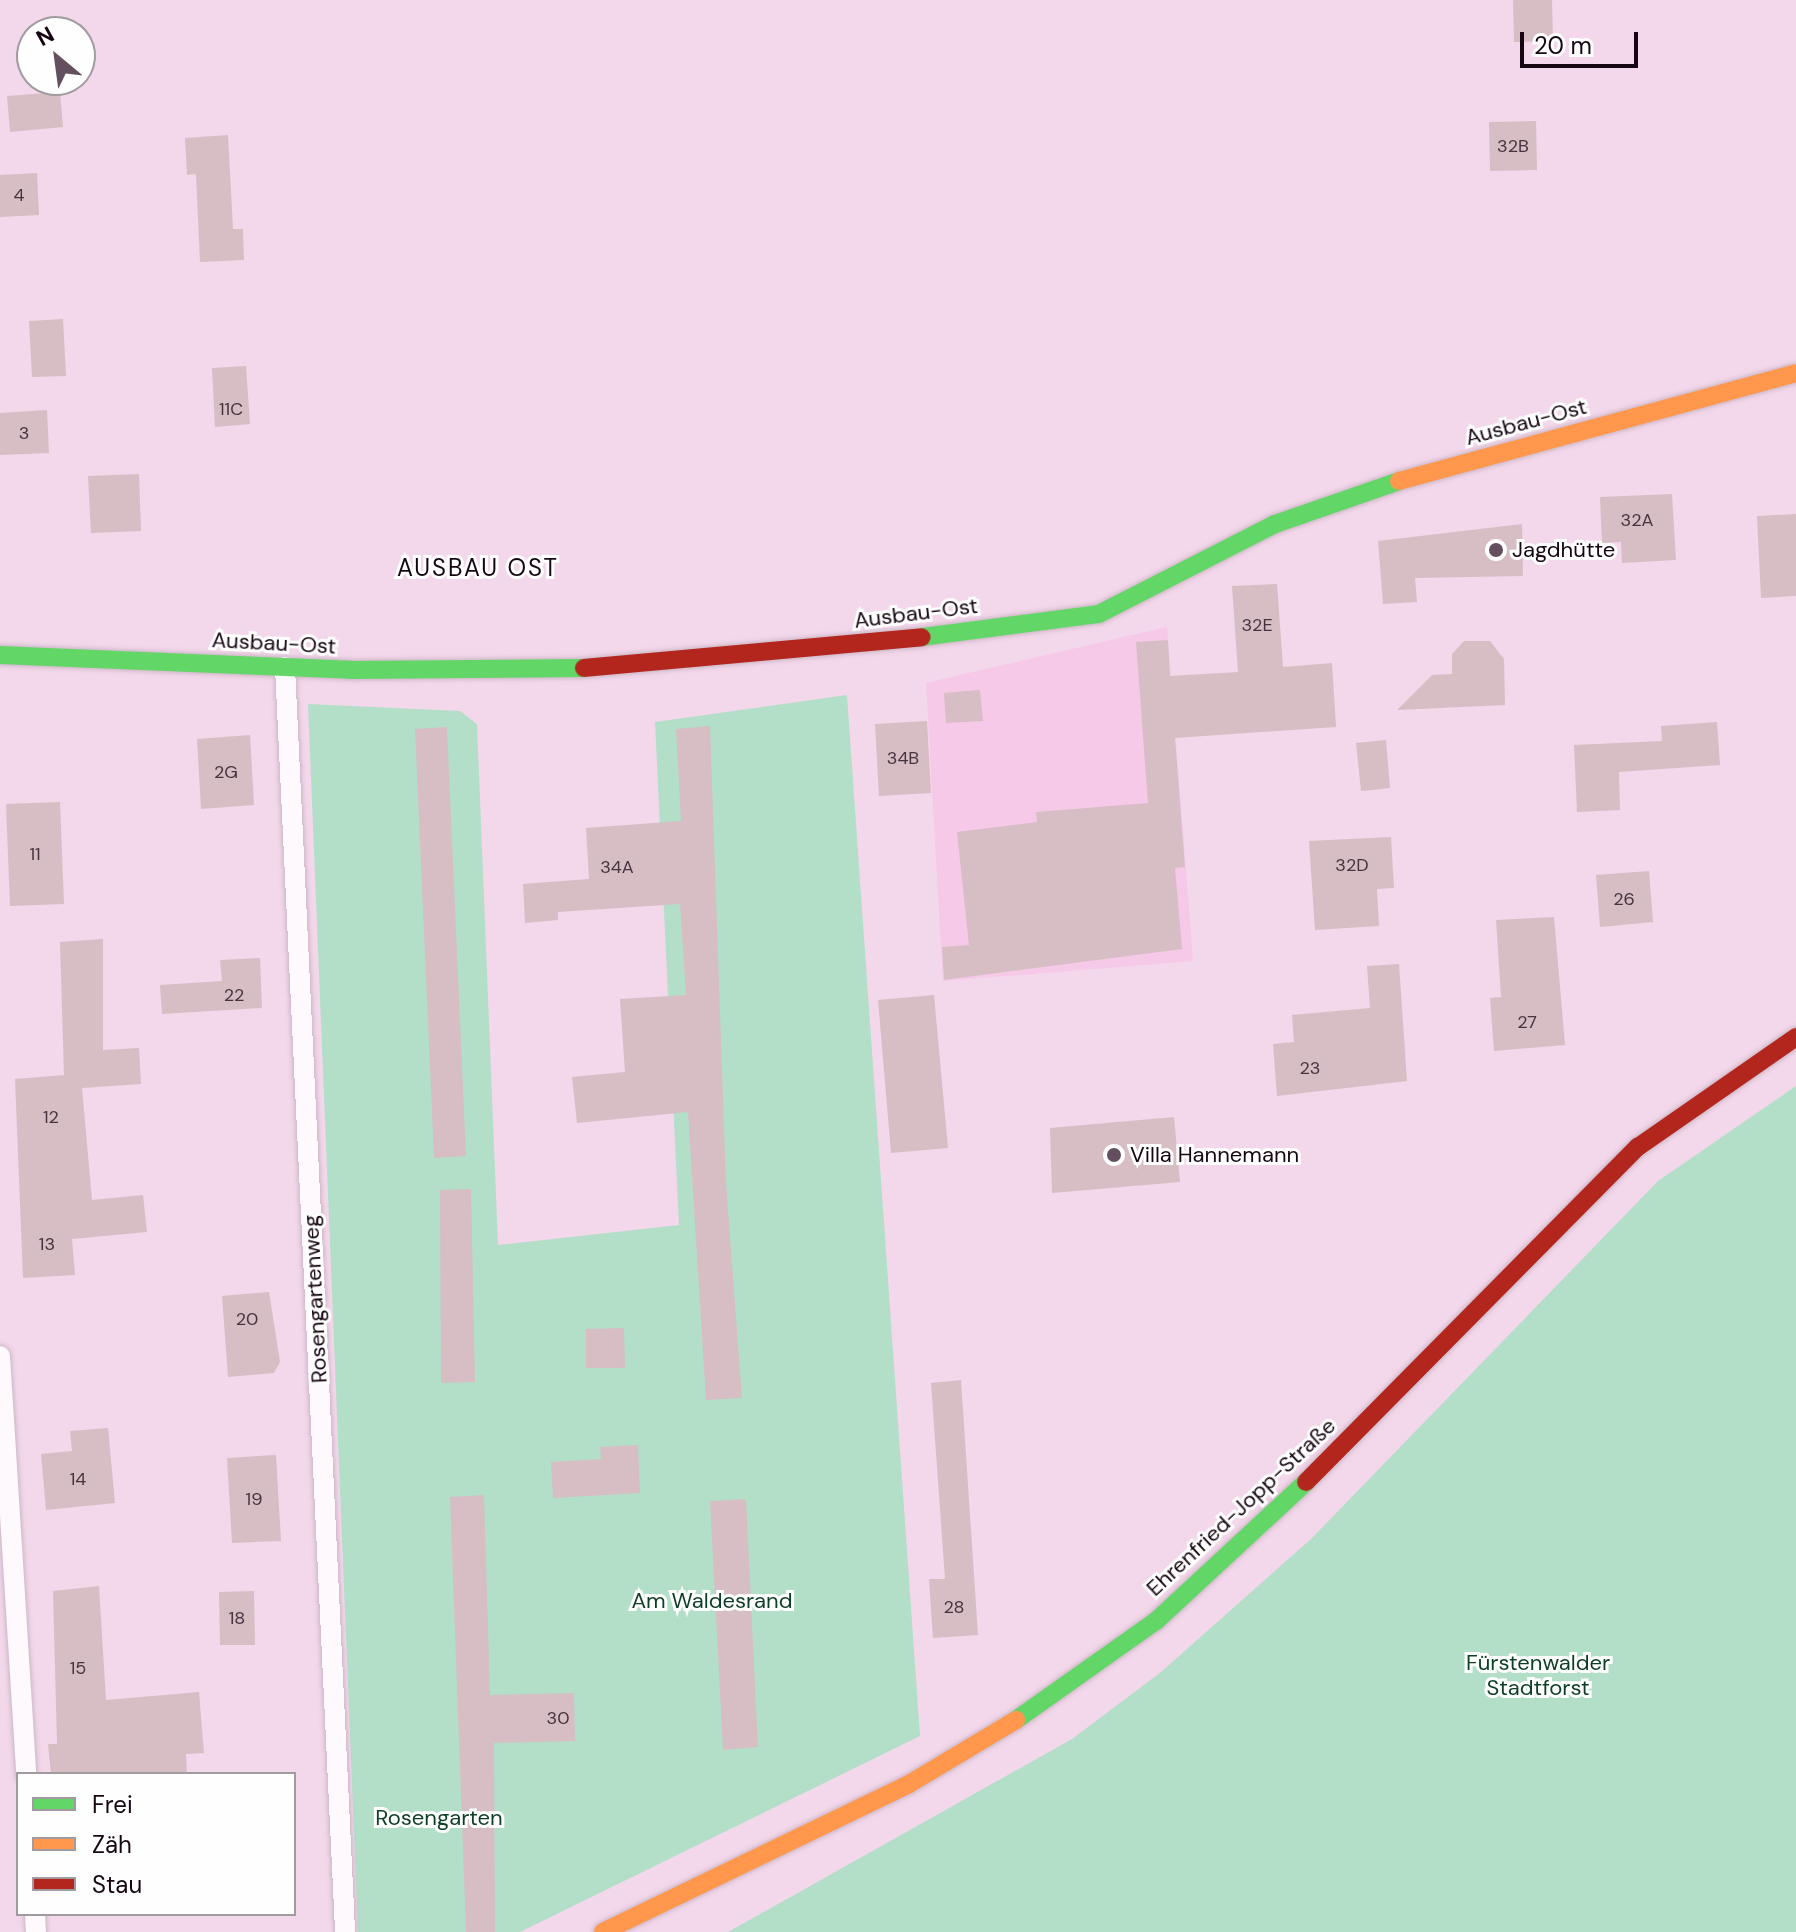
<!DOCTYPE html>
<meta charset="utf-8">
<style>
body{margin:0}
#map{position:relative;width:1796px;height:1932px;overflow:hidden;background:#f3d7ea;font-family:"DM Sans",sans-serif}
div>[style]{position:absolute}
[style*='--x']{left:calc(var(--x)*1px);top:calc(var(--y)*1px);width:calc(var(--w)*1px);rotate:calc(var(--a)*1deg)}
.built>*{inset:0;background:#f6c9e8}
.green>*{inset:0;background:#b3dfc8}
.building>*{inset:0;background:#d6bec4}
.roads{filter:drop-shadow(0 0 2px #ccb7c6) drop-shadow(0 0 2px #ccb7c6)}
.lane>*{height:20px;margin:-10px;padding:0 10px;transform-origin:10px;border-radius:10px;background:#fdf9fc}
.fast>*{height:18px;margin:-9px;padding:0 9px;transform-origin:9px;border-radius:9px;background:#63d668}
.slow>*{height:18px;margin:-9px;padding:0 9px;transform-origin:9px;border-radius:9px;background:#ff974d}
.jam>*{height:18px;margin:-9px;padding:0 9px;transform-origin:9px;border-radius:9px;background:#b3261e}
.dots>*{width:22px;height:22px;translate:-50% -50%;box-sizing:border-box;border:4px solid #fefefe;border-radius:50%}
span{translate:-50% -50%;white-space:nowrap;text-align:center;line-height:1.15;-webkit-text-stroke:6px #fefefe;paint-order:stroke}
.number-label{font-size:18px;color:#46343e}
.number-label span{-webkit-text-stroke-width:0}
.street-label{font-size:22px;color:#160612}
.poi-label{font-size:22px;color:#160612}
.left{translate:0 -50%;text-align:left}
.park-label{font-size:22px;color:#0d3e26}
.neighbourhood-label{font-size:24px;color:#160612;letter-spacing:2px}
.legend{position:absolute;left:16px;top:1772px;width:280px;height:144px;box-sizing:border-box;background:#fefefe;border:2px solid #a19ba0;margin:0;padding:10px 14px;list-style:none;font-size:24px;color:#160612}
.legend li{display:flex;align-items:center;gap:16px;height:40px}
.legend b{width:40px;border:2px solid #a19ba0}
.north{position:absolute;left:16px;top:16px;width:80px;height:80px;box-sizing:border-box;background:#fefefe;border:2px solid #a19ba0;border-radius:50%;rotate:331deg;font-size:22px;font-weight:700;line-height:32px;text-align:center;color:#160612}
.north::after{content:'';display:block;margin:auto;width:28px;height:36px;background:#634f5e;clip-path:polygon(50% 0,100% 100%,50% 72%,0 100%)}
.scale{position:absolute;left:1520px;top:32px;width:118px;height:36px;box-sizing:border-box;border:4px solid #160612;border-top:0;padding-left:10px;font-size:24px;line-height:28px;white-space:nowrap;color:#160612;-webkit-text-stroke:6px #fefefe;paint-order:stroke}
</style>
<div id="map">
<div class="built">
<i style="clip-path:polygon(1167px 627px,1193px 961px,943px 981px,926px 683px)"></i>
</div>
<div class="green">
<i style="clip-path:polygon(847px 695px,920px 1736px,520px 1932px,358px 1932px,308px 704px,460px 711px,477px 724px,498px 1245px,679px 1225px,655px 722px)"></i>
<i style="clip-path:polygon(1796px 1086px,1796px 1932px,728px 1932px,1072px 1739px,1161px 1672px,1311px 1539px,1658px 1181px)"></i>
</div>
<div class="building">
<i style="clip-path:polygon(1513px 0,1552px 0,1553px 41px,1514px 42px)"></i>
<i style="clip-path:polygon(60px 92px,63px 127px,10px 132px,7px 96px)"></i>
<i style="clip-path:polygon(1536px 121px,1537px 170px,1490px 171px,1489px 122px)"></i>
<i style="clip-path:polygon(228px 135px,233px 229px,243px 229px,244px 260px,200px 262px,196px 174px,187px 175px,185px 138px)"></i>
<i style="clip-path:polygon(37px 173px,39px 215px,0 217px,0 175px)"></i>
<i style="clip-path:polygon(63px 319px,66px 376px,32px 377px,29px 321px)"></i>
<i style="clip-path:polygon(246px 366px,250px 424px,215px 427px,212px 368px)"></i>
<i style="clip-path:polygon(47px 410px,49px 453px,0 455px,0 413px)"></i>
<i style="clip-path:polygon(139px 474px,141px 531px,91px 533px,88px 476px)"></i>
<i style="clip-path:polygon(1672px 494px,1676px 560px,1622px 563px,1621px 542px,1602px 543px,1600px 497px)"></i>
<i style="clip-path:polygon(1796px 514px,1796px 596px,1761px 598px,1757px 516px)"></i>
<i style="clip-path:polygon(1522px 524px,1523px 576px,1415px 578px,1417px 602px,1383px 604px,1378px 541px)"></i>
<i style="clip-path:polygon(1277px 584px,1283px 667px,1332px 663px,1336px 727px,1175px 738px,1185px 867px,1175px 868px,1182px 949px,944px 980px,942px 947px,969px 945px,957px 832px,1037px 822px,1036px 812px,1148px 803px,1136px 642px,1168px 640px,1170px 676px,1238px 672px,1232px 586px)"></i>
<i style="clip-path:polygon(1464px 641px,1490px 641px,1504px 659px,1505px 705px,1397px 710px,1432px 675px,1452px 674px,1452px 654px)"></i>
<i style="clip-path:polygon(980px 690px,983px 721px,946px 723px,944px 693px)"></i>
<i style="clip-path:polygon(927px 721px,931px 793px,879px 796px,875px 724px)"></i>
<i style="clip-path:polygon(1717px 722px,1720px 765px,1619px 772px,1620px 810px,1577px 812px,1574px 745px,1662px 741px,1661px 726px)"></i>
<i style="clip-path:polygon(710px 726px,726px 1183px,742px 1398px,706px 1400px,688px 1112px,577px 1123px,572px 1077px,625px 1072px,620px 999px,686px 995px,680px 904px,558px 912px,558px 920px,525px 923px,523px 884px,589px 879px,586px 828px,681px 821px,676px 729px)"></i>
<i style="clip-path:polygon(447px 727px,466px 1156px,434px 1158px,415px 729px)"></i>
<i style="clip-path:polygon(250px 735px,254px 805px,201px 809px,197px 739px)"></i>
<i style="clip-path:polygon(1386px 740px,1390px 788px,1361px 791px,1356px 743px)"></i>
<i style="clip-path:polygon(60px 802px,64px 904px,10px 906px,6px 804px)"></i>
<i style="clip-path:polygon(1391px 837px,1394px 888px,1377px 889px,1379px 926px,1315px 930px,1309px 841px)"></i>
<i style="clip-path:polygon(1649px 871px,1653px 922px,1600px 927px,1596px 875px)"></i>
<i style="clip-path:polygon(1554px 917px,1565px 1045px,1494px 1051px,1490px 998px,1501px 997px,1496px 920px)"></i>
<i style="clip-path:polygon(103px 939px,103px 1050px,139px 1048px,141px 1084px,82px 1088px,92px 1200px,143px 1195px,147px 1232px,72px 1239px,75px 1275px,23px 1278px,15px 1079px,64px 1075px,60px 942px)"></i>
<i style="clip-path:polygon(260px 958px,262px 1008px,162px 1014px,160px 985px,222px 981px,220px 960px)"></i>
<i style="clip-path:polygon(1399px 964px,1407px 1081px,1277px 1096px,1273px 1044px,1294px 1042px,1292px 1015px,1370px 1008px,1367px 966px)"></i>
<i style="clip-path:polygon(934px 995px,948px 1148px,891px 1153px,878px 1000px)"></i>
<i style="clip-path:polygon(1174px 1117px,1180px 1182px,1052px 1193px,1050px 1128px)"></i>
<i style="clip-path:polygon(471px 1189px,475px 1382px,441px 1383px,440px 1190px)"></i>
<i style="clip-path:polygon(269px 1292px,280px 1362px,274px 1373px,228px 1377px,222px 1296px)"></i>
<i style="clip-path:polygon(624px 1328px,625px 1368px,586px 1368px,586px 1329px)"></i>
<i style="clip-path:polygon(961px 1380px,978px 1635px,933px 1638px,929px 1579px,945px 1579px,931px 1383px)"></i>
<i style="clip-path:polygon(108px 1428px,115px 1503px,46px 1510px,41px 1454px,72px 1451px,70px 1431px)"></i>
<i style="clip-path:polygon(638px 1445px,640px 1493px,553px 1498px,551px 1462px,601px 1459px,600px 1447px)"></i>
<i style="clip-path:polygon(276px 1455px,281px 1541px,232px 1543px,227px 1458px)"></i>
<i style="clip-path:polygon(484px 1495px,490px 1695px,574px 1693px,575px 1741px,494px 1743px,495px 1932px,466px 1932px,450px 1497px)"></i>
<i style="clip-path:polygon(746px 1499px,758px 1747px,723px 1750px,710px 1501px)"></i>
<i style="clip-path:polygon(99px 1586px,106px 1700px,199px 1692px,204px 1753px,186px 1754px,187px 1774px,51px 1774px,48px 1744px,57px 1744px,53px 1591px)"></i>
<i style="clip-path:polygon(254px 1591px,255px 1645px,220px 1645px,219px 1592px)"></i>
</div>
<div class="roads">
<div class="lane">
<i style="--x:285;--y:667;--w:1266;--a:87.28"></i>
<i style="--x:0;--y:1356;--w:419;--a:86.4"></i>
<i style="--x:35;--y:1914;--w:18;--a:87"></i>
</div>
<div class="fast">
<i style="--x:922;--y:637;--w:178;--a:-7.4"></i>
<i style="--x:1099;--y:614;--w:198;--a:-27.1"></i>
<i style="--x:1275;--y:524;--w:131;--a:-19.1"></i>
<i style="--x:0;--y:655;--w:351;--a:2.4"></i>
<i style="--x:351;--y:670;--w:233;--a:-0.5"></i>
<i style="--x:1016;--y:1720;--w:171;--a:-35.3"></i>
<i style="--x:1156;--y:1621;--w:205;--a:-42.8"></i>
</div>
<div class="slow">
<i style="--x:1399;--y:481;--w:411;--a:-15.2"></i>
<i style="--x:603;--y:1932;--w:340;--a:-25.8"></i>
<i style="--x:909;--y:1784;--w:125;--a:-30.9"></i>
</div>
<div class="jam">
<i style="--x:584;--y:668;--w:339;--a:-5.2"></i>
<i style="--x:1306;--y:1482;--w:472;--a:-45.3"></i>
<i style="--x:1638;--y:1147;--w:193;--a:-34.8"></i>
</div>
</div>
<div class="dots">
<i style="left:1496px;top:550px;background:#634f5e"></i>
<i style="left:1114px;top:1155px;background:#634f5e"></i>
</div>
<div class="number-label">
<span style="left:1513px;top:146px">32B</span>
<span style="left:19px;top:195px">4</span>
<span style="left:231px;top:409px">11C</span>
<span style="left:24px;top:433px">3</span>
<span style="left:1637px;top:520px">32A</span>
<span style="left:1257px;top:625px">32E</span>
<span style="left:903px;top:758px">34B</span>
<span style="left:226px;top:772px">2G</span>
<span style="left:35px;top:854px">11</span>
<span style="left:1352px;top:865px">32D</span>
<span style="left:617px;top:867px">34A</span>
<span style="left:1624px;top:899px">26</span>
<span style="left:234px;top:995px">22</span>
<span style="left:1527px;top:1022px">27</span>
<span style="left:1310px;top:1068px">23</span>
<span style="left:51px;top:1117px">12</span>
<span style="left:47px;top:1244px">13</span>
<span style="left:247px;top:1319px">20</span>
<span style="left:78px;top:1479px">14</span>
<span style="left:254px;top:1499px">19</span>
<span style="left:954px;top:1607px">28</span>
<span style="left:237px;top:1618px">18</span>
<span style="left:78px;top:1668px">15</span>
<span style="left:558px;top:1718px">30</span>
</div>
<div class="street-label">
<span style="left:1526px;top:422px;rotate:-15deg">Ausbau-Ost</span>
<span style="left:916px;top:613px;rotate:-7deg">Ausbau-Ost</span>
<span style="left:274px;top:643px;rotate:3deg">Ausbau-Ost</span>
<span style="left:315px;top:1299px;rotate:-93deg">Rosengartenweg</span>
<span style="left:1241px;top:1507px;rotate:-43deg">Ehrenfried-Jopp-Straße</span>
</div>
<div class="poi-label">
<span class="left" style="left:1512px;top:550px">Jagdhütte</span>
<span class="left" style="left:1130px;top:1155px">Villa Hannemann</span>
</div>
<div class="park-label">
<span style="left:712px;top:1601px">Am Waldesrand</span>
<span style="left:1538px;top:1675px">Fürstenwalder<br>Stadtforst</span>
<span style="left:439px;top:1818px">Rosengarten</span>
</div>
<div class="neighbourhood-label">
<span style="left:478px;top:568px">AUSBAU OST</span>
</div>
<ul class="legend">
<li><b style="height:10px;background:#63d668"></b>Frei</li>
<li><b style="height:10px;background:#ff974d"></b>Zäh</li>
<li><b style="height:10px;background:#b3261e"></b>Stau</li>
</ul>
<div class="north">N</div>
<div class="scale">20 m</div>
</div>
